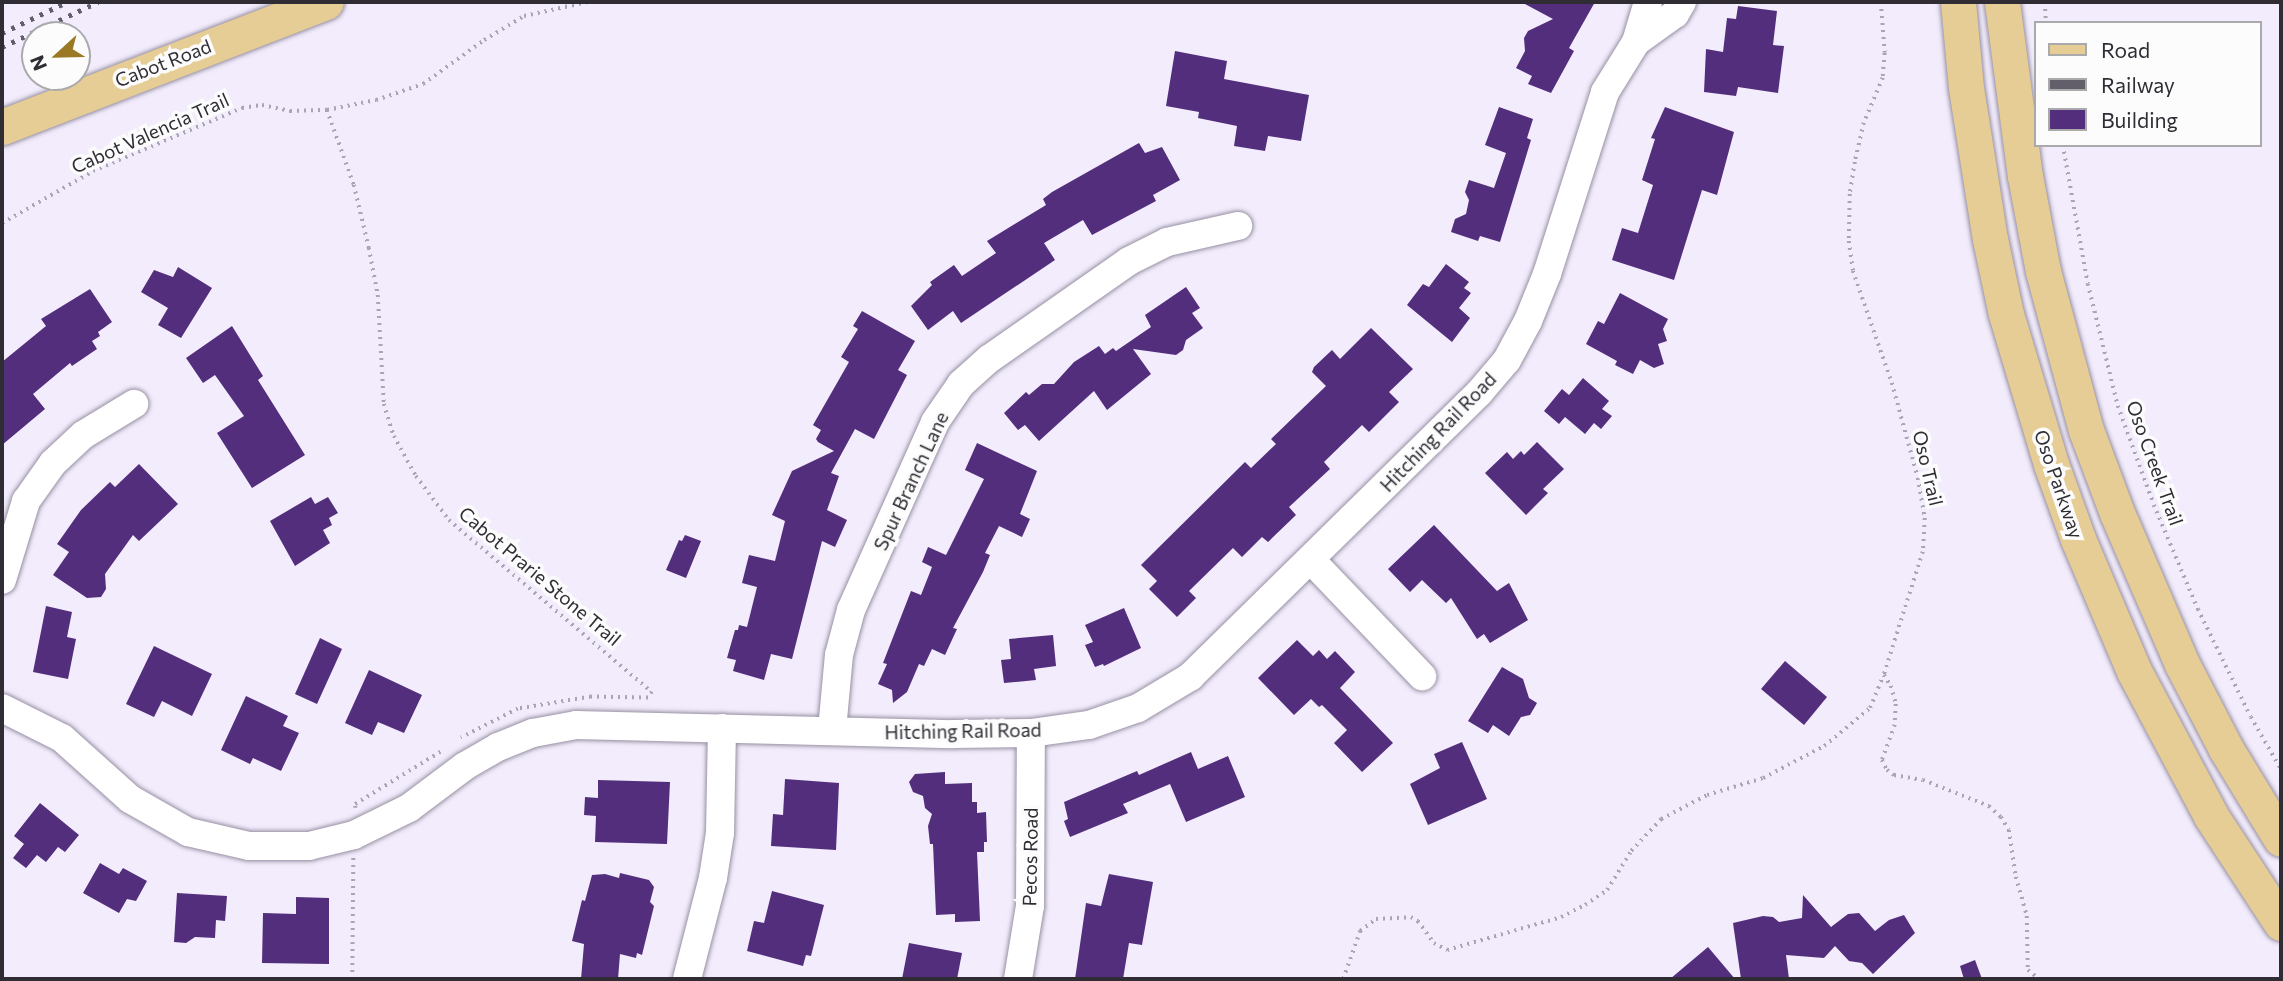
<!DOCTYPE html>
<style>
body{margin:0}
#map{position:relative;width:2283px;height:981px;overflow:hidden;background:#f2ecfc;font-family:Commissioner,sans-serif}
div>[style]{position:absolute}
[style*='--x']{left:calc(var(--x)*1px);top:calc(var(--y)*1px);width:calc(var(--w)*1px);rotate:calc(var(--a)*1deg)}
.building>*{inset:0;background:#532e7c}
.path>*{height:3.5px;margin-top:-1.75px;transform-origin:0;background:repeating-linear-gradient(90deg,#aaa5b2 0 2px,transparent 0 7px)}
.roads{filter:drop-shadow(0 0 2px #9790a3) drop-shadow(0 0 2px #9790a3)}
.minor>*{height:28px;margin:-14px;padding:0 14px;transform-origin:14px;border-radius:14px;background:#fff}
.major>*{height:35px;margin:-17.5px;padding:0 17.5px;transform-origin:17.5px;border-radius:17.5px;background:#e6cd95}
.rail>*{height:5px;margin-top:-2.5px;transform-origin:0;background:repeating-linear-gradient(90deg,#635f6a 0 3.5px,transparent 0 10.5px)}
span{translate:-50% -50%;white-space:nowrap;text-align:center;line-height:1.15;-webkit-text-stroke:7px #fcfcfc;paint-order:stroke}
.street-label{font-size:19px;color:#2f2c34}
.frame{position:absolute;inset:0;border:4px solid #2f2c34;pointer-events:none}
.legend{position:absolute;left:2034px;top:21px;width:228px;height:126px;box-sizing:border-box;background:#fcfcfc;border:2px solid #aaa9ac;margin:0;padding:9px 12px;list-style:none;font-size:21px;color:#2f2c34}
.legend li{display:flex;align-items:center;gap:14px;height:35px}
.legend b{width:35px;border:2px solid #aaa9ac}
.north{position:absolute;left:21px;top:21px;width:70px;height:70px;box-sizing:border-box;background:#fcfcfc;border:2px solid #aaa9ac;border-radius:50%;rotate:248deg;font-size:19px;font-weight:700;line-height:28px;text-align:center;color:#2f2c34}
.north::after{content:'';display:block;margin:auto;width:24px;height:32px;background:#9b7823;clip-path:polygon(50% 0,100% 100%,50% 72%,0 100%)}
</style>
<div id="map">
<div class="building">
<i style="clip-path:polygon(1521px 2px,1595px 2px,1569px 48px,1574px 51px,1551px 93px,1528px 84px,1532px 76px,1516px 68px,1525px 51px,1524px 38px,1528px 31px,1553px 19px)"></i>
<i style="clip-path:polygon(1738px 6px,1777px 11px,1773px 45px,1784px 46px,1778px 93px,1738px 87px,1736px 96px,1704px 92px,1706px 49px,1723px 52px,1727px 18px,1736px 19px)"></i>
<i style="clip-path:polygon(1175px 51px,1227px 61px,1224px 79px,1309px 95px,1301px 141px,1268px 136px,1265px 151px,1234px 146px,1237px 126px,1198px 118px,1199px 112px,1166px 106px)"></i>
<i style="clip-path:polygon(1499px 107px,1533px 119px,1527px 138px,1531px 140px,1500px 242px,1480px 236px,1478px 241px,1451px 232px,1455px 219px,1466px 214px,1469px 200px,1465px 192px,1469px 180px,1494px 188px,1506px 153px,1485px 145px)"></i>
<i style="clip-path:polygon(1665px 107px,1734px 132px,1717px 195px,1702px 190px,1674px 280px,1612px 260px,1622px 228px,1638px 233px,1653px 185px,1642px 180px,1655px 139px,1651px 138px)"></i>
<i style="clip-path:polygon(1139px 143px,1145px 153px,1162px 147px,1180px 180px,1153px 195px,1156px 201px,1092px 235px,1083px 220px,1044px 243px,1055px 260px,961px 323px,953px 311px,928px 330px,911px 306px,932px 285px,930px 282px,954px 265px,962px 276px,996px 253px,987px 241px,1046px 205px,1043px 199px,1052px 192px)"></i>
<i style="clip-path:polygon(1446px 264px,1469px 282px,1464px 288px,1471px 293px,1459px 308px,1470px 318px,1452px 342px,1407px 305px,1423px 284px,1429px 287px)"></i>
<i style="clip-path:polygon(178px 267px,212px 288px,181px 338px,158px 325px,168px 308px,141px 292px,154px 270px,173px 277px)"></i>
<i style="clip-path:polygon(1186px 287px,1200px 308px,1192px 313px,1203px 328px,1186px 340px,1183px 350px,1176px 355px,1133px 349px,1151px 374px,1107px 410px,1094px 391px,1039px 441px,1025px 425px,1018px 430px,1004px 413px,1026px 392px,1029px 395px,1042px 384px,1054px 384px,1074px 362px,1099px 346px,1105px 354px,1113px 348px,1116px 351px,1151px 327px,1145px 315px)"></i>
<i style="clip-path:polygon(90px 289px,112px 322px,98px 332px,100px 336px,92px 341px,97px 349px,72px 366px,70px 363px,33px 394px,45px 409px,2px 445px,2px 362px,46px 326px,41px 319px)"></i>
<i style="clip-path:polygon(1620px 293px,1668px 319px,1663px 329px,1667px 341px,1658px 344px,1664px 364px,1654px 368px,1640px 360px,1633px 374px,1615px 365px,1617px 361px,1586px 344px,1598px 321px,1604px 324px)"></i>
<i style="clip-path:polygon(862px 311px,915px 341px,898px 370px,907px 375px,874px 439px,855px 429px,831px 473px,839px 476px,827px 510px,847px 520px,835px 547px,822px 541px,792px 659px,771px 654px,764px 680px,733px 671px,736px 660px,727px 658px,735px 630px,738px 630px,739px 625px,747px 627px,757px 587px,742px 583px,749px 555px,775px 561px,785px 521px,772px 515px,792px 471px,834px 451px,818px 442px,816px 439px,821px 430px,813px 425px,849px 362px,841px 357px,858px 329px,853px 326px)"></i>
<i style="clip-path:polygon(232px 326px,263px 376px,258px 380px,305px 455px,252px 488px,217px 433px,244px 416px,215px 375px,203px 383px,186px 358px)"></i>
<i style="clip-path:polygon(1371px 328px,1413px 369px,1389px 392px,1399px 402px,1369px 432px,1362px 425px,1324px 462px,1330px 469px,1289px 507px,1296px 515px,1268px 542px,1262px 537px,1242px 557px,1233px 548px,1189px 591px,1196px 598px,1177px 617px,1149px 589px,1157px 581px,1141px 565px,1245px 462px,1251px 468px,1276px 444px,1271px 439px,1326px 386px,1312px 372px,1314px 367px,1332px 350px,1340px 359px)"></i>
<i style="clip-path:polygon(1583px 378px,1609px 401px,1602px 409px,1612px 416px,1601px 429px,1594px 423px,1585px 434px,1565px 417px,1559px 424px,1544px 411px,1562px 389px,1569px 395px)"></i>
<i style="clip-path:polygon(1537px 442px,1564px 469px,1543px 489px,1548px 493px,1526px 515px,1485px 473px,1507px 452px,1513px 459px,1521px 451px,1524px 455px)"></i>
<i style="clip-path:polygon(977px 443px,1037px 471px,1020px 514px,1030px 519px,1022px 537px,999px 526px,985px 553px,990px 555px,983px 572px,953px 628px,957px 629px,945px 655px,932px 649px,924px 666px,919px 664px,907px 692px,893px 703px,892px 690px,878px 684px,887px 664px,883px 663px,911px 591px,921px 595px,932px 567px,922px 562px,928px 547px,946px 555px,984px 479px,965px 470px)"></i>
<i style="clip-path:polygon(139px 464px,178px 504px,139px 541px,133px 535px,105px 574px,106px 589px,101px 597px,87px 598px,53px 575px,69px 552px,57px 544px,81px 510px,110px 482px,115px 487px)"></i>
<i style="clip-path:polygon(311px 497px,315px 504px,328px 497px,338px 513px,329px 518px,332px 525px,323px 530px,330px 543px,295px 566px,270px 521px)"></i>
<i style="clip-path:polygon(1434px 525px,1497px 591px,1509px 583px,1528px 620px,1490px 643px,1484px 634px,1477px 639px,1451px 598px,1446px 603px,1422px 580px,1410px 592px,1388px 569px)"></i>
<i style="clip-path:polygon(685px 535px,701px 541px,686px 578px,666px 570px,679px 540px,682px 541px)"></i>
<i style="clip-path:polygon(46px 606px,72px 612px,67px 637px,76px 639px,68px 679px,33px 672px)"></i>
<i style="clip-path:polygon(1124px 608px,1141px 648px,1104px 666px,1103px 664px,1095px 667px,1085px 645px,1093px 642px,1085px 625px)"></i>
<i style="clip-path:polygon(1053px 635px,1056px 666px,1034px 669px,1036px 680px,1004px 683px,1001px 660px,1011px 659px,1009px 639px)"></i>
<i style="clip-path:polygon(320px 638px,342px 649px,317px 704px,295px 694px)"></i>
<i style="clip-path:polygon(1297px 640px,1313px 656px,1319px 650px,1327px 659px,1335px 651px,1355px 672px,1340px 688px,1393px 743px,1362px 772px,1334px 743px,1347px 730px,1322px 705px,1319px 707px,1311px 699px,1294px 715px,1258px 678px)"></i>
<i style="clip-path:polygon(154px 646px,212px 674px,192px 716px,162px 701px,154px 717px,126px 704px)"></i>
<i style="clip-path:polygon(1785px 661px,1827px 697px,1804px 725px,1761px 689px)"></i>
<i style="clip-path:polygon(1502px 667px,1523px 679px,1529px 698px,1537px 703px,1530px 715px,1521px 717px,1509px 736px,1493px 725px,1488px 733px,1468px 721px)"></i>
<i style="clip-path:polygon(369px 670px,422px 695px,404px 733px,378px 722px,372px 735px,345px 723px)"></i>
<i style="clip-path:polygon(246px 696px,288px 716px,283px 726px,299px 733px,281px 771px,253px 758px,250px 764px,221px 750px)"></i>
<i style="clip-path:polygon(1462px 742px,1487px 799px,1428px 825px,1410px 784px,1440px 768px,1434px 754px)"></i>
<i style="clip-path:polygon(1191px 752px,1198px 769px,1228px 756px,1245px 797px,1186px 822px,1170px 784px,1123px 804px,1128px 813px,1070px 837px,1064px 821px,1068px 819px,1064px 802px,1137px 771px,1139px 775px)"></i>
<i style="clip-path:polygon(945px 772px,945px 784px,972px 783px,972px 802px,977px 802px,977px 813px,986px 812px,987px 842px,984px 842px,984px 852px,977px 852px,980px 921px,955px 922px,955px 914px,936px 915px,933px 844px,930px 844px,928px 826px,932px 814px,925px 808px,923px 796px,913px 792px,909px 782px,915px 774px)"></i>
<i style="clip-path:polygon(785px 779px,839px 783px,836px 850px,771px 846px,773px 814px,783px 815px)"></i>
<i style="clip-path:polygon(598px 780px,670px 782px,667px 844px,595px 842px,596px 816px,584px 815px,585px 797px,598px 798px)"></i>
<i style="clip-path:polygon(40px 803px,79px 835px,65px 852px,58px 847px,46px 862px,37px 855px,26px 868px,13px 858px,24px 844px,14px 836px)"></i>
<i style="clip-path:polygon(100px 863px,119px 874px,123px 868px,147px 881px,136px 901px,127px 899px,119px 913px,83px 893px)"></i>
<i style="clip-path:polygon(620px 873px,649px 880px,654px 887px,650px 902px,654px 906px,642px 955px,637px 953px,636px 958px,620px 954px,618px 979px,581px 979px,584px 944px,572px 941px,582px 900px,585px 901px,592px 875px,605px 874px,619px 878px)"></i>
<i style="clip-path:polygon(1109px 874px,1153px 882px,1142px 945px,1129px 943px,1123px 979px,1075px 979px,1086px 903px,1101px 906px)"></i>
<i style="clip-path:polygon(772px 891px,824px 905px,811px 956px,806px 955px,803px 966px,747px 951px,754px 921px,764px 923px)"></i>
<i style="clip-path:polygon(177px 893px,227px 896px,225px 921px,216px 920px,215px 938px,195px 937px,186px 943px,174px 942px)"></i>
<i style="clip-path:polygon(1803px 895px,1831px 927px,1848px 914px,1859px 913px,1875px 931px,1889px 920px,1904px 915px,1915px 933px,1873px 974px,1862px 963px,1849px 961px,1835px 946px,1824px 958px,1786px 955px,1789px 979px,1741px 979px,1733px 923px,1763px 916px,1773px 917px,1779px 922px,1802px 918px)"></i>
<i style="clip-path:polygon(296px 897px,329px 898px,329px 964px,262px 963px,263px 913px,296px 914px)"></i>
<i style="clip-path:polygon(909px 943px,962px 953px,957px 979px,902px 979px)"></i>
<i style="clip-path:polygon(1708px 947px,1735px 979px,1670px 979px)"></i>
<i style="clip-path:polygon(1975px 960px,1982px 979px,1964px 979px,1960px 966px)"></i>
</div>
<div class="path">
<i style="--x:1881;--y:2;--w:51;--a:85.5"></i>
<i style="--x:1885;--y:53;--w:25;--a:95"></i>
<i style="--x:1883;--y:78;--w:49;--a:112.9"></i>
<i style="--x:1864;--y:123;--w:40;--a:103"></i>
<i style="--x:1855;--y:162;--w:32;--a:99"></i>
<i style="--x:1850;--y:194;--w:47;--a:91.2"></i>
<i style="--x:1849;--y:241;--w:30;--a:82"></i>
<i style="--x:1853;--y:271;--w:119;--a:70.8"></i>
<i style="--x:1892;--y:383;--w:98;--a:74.7"></i>
<i style="--x:1918;--y:478;--w:41;--a:80.1"></i>
<i style="--x:1925;--y:518;--w:34;--a:93"></i>
<i style="--x:1923;--y:552;--w:129;--a:107.6"></i>
<i style="--x:1884;--y:675;--w:13;--a:58"></i>
<i style="--x:1891;--y:686;--w:19;--a:74"></i>
<i style="--x:1896;--y:704;--w:21;--a:93"></i>
<i style="--x:1895;--y:725;--w:37;--a:110"></i>
<i style="--x:1882;--y:760;--w:11;--a:63"></i>
<i style="--x:1887;--y:770;--w:9;--a:36"></i>
<i style="--x:1894;--y:775;--w:29;--a:10"></i>
<i style="--x:1923;--y:780;--w:71;--a:21.5"></i>
<i style="--x:1989;--y:806;--w:16;--a:43"></i>
<i style="--x:2001;--y:817;--w:15;--a:58"></i>
<i style="--x:2009;--y:830;--w:48;--a:81.5"></i>
<i style="--x:2016;--y:877;--w:41;--a:74.2"></i>
<i style="--x:2027;--y:916;--w:54;--a:88.9"></i>
<i style="--x:2028;--y:970;--w:14;--a:39"></i>
<i style="--x:2045;--y:2;--w:21;--a:87"></i>
<i style="--x:327;--y:110;--w:80;--a:70.2"></i>
<i style="--x:354;--y:185;--w:65;--a:76.6"></i>
<i style="--x:369;--y:248;--w:48;--a:79.2"></i>
<i style="--x:378;--y:295;--w:109;--a:86.8"></i>
<i style="--x:384;--y:404;--w:34;--a:73"></i>
<i style="--x:394;--y:436;--w:46;--a:61.2"></i>
<i style="--x:416;--y:476;--w:55;--a:53.1"></i>
<i style="--x:449;--y:520;--w:266;--a:40.3"></i>
<i style="--x:652;--y:692;--w:7;--a:124"></i>
<i style="--x:648;--y:698;--w:57;--a:-179"></i>
<i style="--x:591;--y:697;--w:74;--a:170.7"></i>
<i style="--x:518;--y:709;--w:64;--a:153"></i>
<i style="--x:2063;--y:145;--w:141;--a:79.8"></i>
<i style="--x:2088;--y:284;--w:126;--a:76.2"></i>
<i style="--x:2118;--y:406;--w:105;--a:70"></i>
<i style="--x:2154;--y:505;--w:113;--a:67.1"></i>
<i style="--x:2198;--y:609;--w:120;--a:63.9"></i>
<i style="--x:2251;--y:717;--w:60;--a:60"></i>
<i style="--x:2;--y:223;--w:105;--a:-29.7"></i>
<i style="--x:93;--y:171;--w:162;--a:-22.9"></i>
<i style="--x:242;--y:108;--w:20;--a:-9"></i>
<i style="--x:262;--y:105;--w:29;--a:12"></i>
<i style="--x:290;--y:111;--w:37;--a:-2"></i>
<i style="--x:327;--y:110;--w:50;--a:-11.5"></i>
<i style="--x:376;--y:100;--w:50;--a:-18.8"></i>
<i style="--x:423;--y:84;--w:75;--a:-35.8"></i>
<i style="--x:484;--y:40;--w:47;--a:-31"></i>
<i style="--x:524;--y:16;--w:65;--a:-12.5"></i>
<i style="--x:355;--y:808;--w:4;--a:-90"></i>
<i style="--x:355;--y:804;--w:100;--a:-31.5"></i>
<i style="--x:352;--y:979;--w:121;--a:-89.5"></i>
<i style="--x:1343;--y:979;--w:51;--a:-70.5"></i>
<i style="--x:1360;--y:931;--w:20;--a:-37"></i>
<i style="--x:1376;--y:919;--w:35;--a:-3"></i>
<i style="--x:1411;--y:917;--w:8;--a:30"></i>
<i style="--x:1418;--y:921;--w:27;--a:54"></i>
<i style="--x:1434;--y:943;--w:15;--a:28"></i>
<i style="--x:1447;--y:950;--w:119;--a:-16.1"></i>
<i style="--x:1561;--y:917;--w:27;--a:-27"></i>
<i style="--x:1585;--y:905;--w:27;--a:-34"></i>
<i style="--x:1607;--y:890;--w:46;--a:-58.4"></i>
<i style="--x:1631;--y:851;--w:44;--a:-46.8"></i>
<i style="--x:1661;--y:819;--w:52;--a:-27.6"></i>
<i style="--x:1707;--y:795;--w:59;--a:-16.9"></i>
<i style="--x:1763;--y:778;--w:69;--a:-27.7"></i>
<i style="--x:1824;--y:746;--w:60;--a:-39.6"></i>
<i style="--x:1870;--y:708;--w:35;--a:-68"></i>
</div>
<div class="roads">
<div class="minor">
<i style="--x:1636;--y:42;--w:48;--a:-35.7"></i>
<i style="--x:1675;--y:14;--w:14;--a:-60"></i>
<i style="--x:1311;--y:560;--w:161;--a:46.3"></i>
<i style="--x:2;--y:580;--w:83;--a:-73.1"></i>
<i style="--x:26;--y:501;--w:47;--a:-54.6"></i>
<i style="--x:53;--y:463;--w:41;--a:-43"></i>
<i style="--x:83;--y:435;--w:60;--a:-31.3"></i>
<i style="--x:2;--y:708;--w:67;--a:26.6"></i>
<i style="--x:62;--y:738;--w:91;--a:41.9"></i>
<i style="--x:130;--y:799;--w:67;--a:29.6"></i>
<i style="--x:188;--y:832;--w:63;--a:12.9"></i>
<i style="--x:249;--y:846;--w:60;--a:0"></i>
<i style="--x:309;--y:846;--w:46;--a:-13.7"></i>
<i style="--x:354;--y:835;--w:61;--a:-26.1"></i>
<i style="--x:409;--y:808;--w:70;--a:-36.9"></i>
<i style="--x:465;--y:766;--w:38;--a:-30"></i>
<i style="--x:498;--y:747;--w:38;--a:-22"></i>
<i style="--x:533;--y:733;--w:44;--a:-10.5"></i>
<i style="--x:576;--y:725;--w:377;--a:1.4"></i>
<i style="--x:953;--y:734;--w:78;--a:-0.7"></i>
<i style="--x:1031;--y:733;--w:59;--a:-7.9"></i>
<i style="--x:1089;--y:725;--w:52;--a:-19.1"></i>
<i style="--x:1138;--y:708;--w:61;--a:-30.8"></i>
<i style="--x:1190;--y:677;--w:405;--a:-44.5"></i>
<i style="--x:1479;--y:393;--w:43;--a:-49.7"></i>
<i style="--x:1507;--y:360;--w:44;--a:-61.7"></i>
<i style="--x:1528;--y:321;--w:51;--a:-68"></i>
<i style="--x:1547;--y:274;--w:191;--a:-72.3"></i>
<i style="--x:1605;--y:92;--w:59;--a:-58.2"></i>
<i style="--x:1636;--y:42;--w:42;--a:-73.3"></i>
<i style="--x:832;--y:730;--w:75;--a:-84.7"></i>
<i style="--x:839;--y:655;--w:47;--a:-75.1"></i>
<i style="--x:851;--y:610;--w:206;--a:-65.9"></i>
<i style="--x:935;--y:422;--w:46;--a:-55.6"></i>
<i style="--x:961;--y:384;--w:38;--a:-42"></i>
<i style="--x:989;--y:359;--w:171;--a:-35"></i>
<i style="--x:1129;--y:261;--w:42;--a:-26.6"></i>
<i style="--x:1167;--y:242;--w:73;--a:-12.7"></i>
<i style="--x:687;--y:979;--w:104;--a:-75.6"></i>
<i style="--x:713;--y:878;--w:46;--a:-81.2"></i>
<i style="--x:720;--y:833;--w:105;--a:-88.9"></i>
<i style="--x:1018;--y:979;--w:74;--a:-80.7"></i>
<i style="--x:1030;--y:906;--w:173;--a:-89.7"></i>
</div>
<div class="major">
<i style="--x:1958;--y:2;--w:86;--a:84.7"></i>
<i style="--x:1966;--y:88;--w:153;--a:81"></i>
<i style="--x:1990;--y:239;--w:77;--a:78"></i>
<i style="--x:2006;--y:314;--w:157;--a:73.3"></i>
<i style="--x:2051;--y:464;--w:80;--a:70.2"></i>
<i style="--x:2078;--y:539;--w:143;--a:67"></i>
<i style="--x:2134;--y:671;--w:164;--a:62"></i>
<i style="--x:2211;--y:816;--w:128;--a:56.8"></i>
<i style="--x:2002;--y:2;--w:176;--a:82.5"></i>
<i style="--x:2025;--y:176;--w:97;--a:79.3"></i>
<i style="--x:2043;--y:271;--w:165;--a:74.9"></i>
<i style="--x:2086;--y:430;--w:89;--a:69.5"></i>
<i style="--x:2117;--y:513;--w:164;--a:66.7"></i>
<i style="--x:2182;--y:664;--w:96;--a:62.6"></i>
<i style="--x:2226;--y:749;--w:105;--a:58.6"></i>
<i style="--x:2;--y:127;--w:347;--a:-21.1"></i>
</div>
</div>
<div class="rail">
<i style="--x:2;--y:33;--w:72;--a:-25.5"></i>
<i style="--x:2;--y:47;--w:106;--a:-25.1"></i>
</div>
<div class="street-label">
<span style="left:163px;top:63px;rotate:-21deg">Cabot Road</span>
<span style="left:150px;top:133px;rotate:-24deg">Cabot Valencia Trail</span>
<span style="left:1438px;top:432px;rotate:-46deg">Hitching Rail Road</span>
<span style="left:2155px;top:463px;rotate:70deg">Oso Creek Trail</span>
<span style="left:1928px;top:468px;rotate:77deg">Oso Trail</span>
<span style="left:911px;top:481px;rotate:-65deg">Spur Branch Lane</span>
<span style="left:2059px;top:484px;rotate:71deg">Oso Parkway</span>
<span style="left:540px;top:576px;rotate:40deg">Cabot Prarie Stone Trail</span>
<span style="left:963px;top:731px;rotate:-1deg">Hitching Rail Road</span>
<span style="left:1030px;top:857px;rotate:-89deg">Pecos Road</span>
</div>
<div class="frame"></div>
<ul class="legend">
<li><b style="height:9px;background:#e6cd95"></b>Road</li>
<li><b style="height:9px;background:#635f6a"></b>Railway</li>
<li><b style="height:19px;background:#532e7c"></b>Building</li>
</ul>
<div class="north">N</div>
</div>
